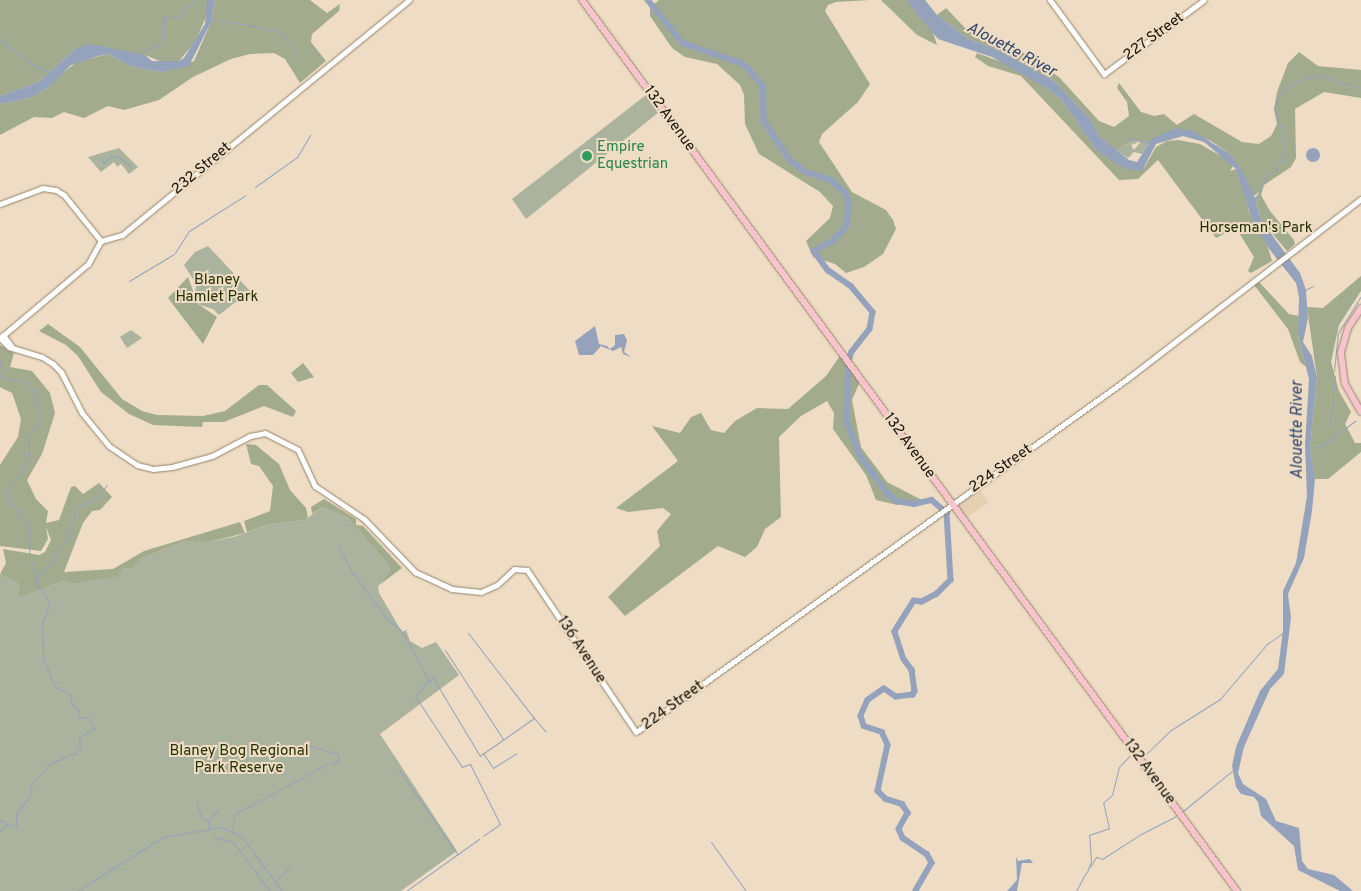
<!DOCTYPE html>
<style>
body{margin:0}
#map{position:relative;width:1361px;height:891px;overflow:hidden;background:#eeddc4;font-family:Overpass,sans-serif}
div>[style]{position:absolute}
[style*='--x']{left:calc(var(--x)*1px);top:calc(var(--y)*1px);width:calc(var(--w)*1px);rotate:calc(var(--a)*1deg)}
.built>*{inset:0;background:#e5d0b2}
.green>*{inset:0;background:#abb29d}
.forest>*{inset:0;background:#a2ab8e}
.water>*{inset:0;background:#94a2bc}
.round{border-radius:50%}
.stream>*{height:1px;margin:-0.5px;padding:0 0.5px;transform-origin:0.5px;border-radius:0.5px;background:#94a2bc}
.river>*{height:5.5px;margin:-2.75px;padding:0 2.75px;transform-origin:2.75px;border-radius:2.75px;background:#94a2bc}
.roads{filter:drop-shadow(0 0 1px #94846e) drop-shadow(0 0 1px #94846e)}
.minor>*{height:5px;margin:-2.5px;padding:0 2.5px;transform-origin:2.5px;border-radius:2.5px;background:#fff}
.major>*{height:6px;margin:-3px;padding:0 3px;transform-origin:3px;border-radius:3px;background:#f7c4cc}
.dots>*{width:14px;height:14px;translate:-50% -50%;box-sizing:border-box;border:2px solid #eeddc4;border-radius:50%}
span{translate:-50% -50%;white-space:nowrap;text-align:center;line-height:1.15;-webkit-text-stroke:4px #eeddc4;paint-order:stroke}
.street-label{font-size:15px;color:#181209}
.leisure-label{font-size:15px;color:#27864d}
.left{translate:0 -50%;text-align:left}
.park-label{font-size:15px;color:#253000}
.water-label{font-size:16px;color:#2f446a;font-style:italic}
</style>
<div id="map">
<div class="built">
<i style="clip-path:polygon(979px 489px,989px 502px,966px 518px,957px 505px)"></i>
</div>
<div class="green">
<i style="clip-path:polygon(646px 95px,659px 112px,526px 219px,512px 199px)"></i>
<i style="clip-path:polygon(1142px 140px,1150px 142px,1142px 154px,1134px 152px,1128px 158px,1116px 150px,1135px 141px,1139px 142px,1131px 145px,1134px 150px)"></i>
<i style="clip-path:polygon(119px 148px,138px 167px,129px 174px,121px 164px,117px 167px,114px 162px,101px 172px,88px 157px)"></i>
<i style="clip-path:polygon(208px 246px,251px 292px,251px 297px,234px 303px,219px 315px,213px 309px,200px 305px,195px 295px,196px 284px,184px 265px,195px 252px)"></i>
<i style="clip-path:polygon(131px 330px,142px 338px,127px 348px,120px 337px)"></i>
<i style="clip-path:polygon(322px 507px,348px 518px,388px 565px,390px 570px,378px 586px,379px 593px,402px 632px,406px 630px,410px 641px,422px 648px,436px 642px,459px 675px,380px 734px,457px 851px,401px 891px,0 891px,0 574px,18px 583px,19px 598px,63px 581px,75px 584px,116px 577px,123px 568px,133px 568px,142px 558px,185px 541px,205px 543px,237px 536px,270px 524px,305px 520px)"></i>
</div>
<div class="forest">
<i style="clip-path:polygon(0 0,207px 0,207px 15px,195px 42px,179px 61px,162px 62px,145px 55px,83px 47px,76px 48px,39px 82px,0 96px)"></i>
<i style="clip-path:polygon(215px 0,310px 0,327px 13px,340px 4px,339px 11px,312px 34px,311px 42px,326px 61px,300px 83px,285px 59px,274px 53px,250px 54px,231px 59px,193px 77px,159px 100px,124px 110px,108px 106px,84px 118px,64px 112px,52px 118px,34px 117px,0 135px,0 104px,30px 98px,49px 87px,57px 77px,77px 62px,108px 54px,132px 67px,162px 72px,194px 61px,211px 22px)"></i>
<i style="clip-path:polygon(659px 0,870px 0,836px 2px,828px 5px,825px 11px,870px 84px,858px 102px,822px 134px,819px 142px,852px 192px,886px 210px,893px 220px,896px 229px,883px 254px,864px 267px,846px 273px,835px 264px,813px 257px,806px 241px,830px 218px,833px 206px,820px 192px,759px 154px,745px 124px,744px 95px,740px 85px,717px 64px,685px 57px,672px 48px,650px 16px,650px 7px)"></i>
<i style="clip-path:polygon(881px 0,906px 0,932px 29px,937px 45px,917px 35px)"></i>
<i style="clip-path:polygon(946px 8px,968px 31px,1024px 53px,1059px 77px,1099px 121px,1114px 127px,1129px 116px,1127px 102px,1117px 88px,1119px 83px,1141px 112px,1154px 116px,1164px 114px,1177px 125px,1194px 114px,1242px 142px,1259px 144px,1271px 136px,1277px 124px,1274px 109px,1277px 92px,1288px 63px,1299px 52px,1318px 66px,1361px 70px,1361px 98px,1324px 92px,1295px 109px,1296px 158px,1291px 167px,1264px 185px,1261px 195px,1270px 211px,1294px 240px,1295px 244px,1287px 251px,1261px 220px,1256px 201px,1260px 191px,1254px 196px,1230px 154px,1211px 141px,1176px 128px,1150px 142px,1134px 141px,1116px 150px,1099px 136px,1091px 120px,1054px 81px,1000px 51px,967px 38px,937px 15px)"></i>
<i style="clip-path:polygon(977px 53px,1007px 64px,1048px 89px,1062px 100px,1096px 150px,1113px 160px,1144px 168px,1156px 147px,1167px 141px,1178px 140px,1200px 144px,1226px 159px,1233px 166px,1230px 171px,1236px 169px,1241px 177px,1249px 212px,1266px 241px,1272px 261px,1251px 273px,1248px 271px,1254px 257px,1236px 228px,1216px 238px,1158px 160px,1138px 179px,1119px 180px,1021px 76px,988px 66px,975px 57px)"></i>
<i style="clip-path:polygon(1361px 276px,1361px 291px,1339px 325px,1331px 362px,1339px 391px,1351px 412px,1345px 424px,1355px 443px,1361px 443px,1361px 452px,1328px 479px,1315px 479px,1310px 448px,1317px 378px,1307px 307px,1323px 308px)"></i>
<i style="clip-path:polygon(188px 277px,198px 304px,217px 317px,203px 344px,168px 298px)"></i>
<i style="clip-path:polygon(1259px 282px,1289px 314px,1299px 316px,1298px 335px,1306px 367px,1300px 362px,1288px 329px,1254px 285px)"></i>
<i style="clip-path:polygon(48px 324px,80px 347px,122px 399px,142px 411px,157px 415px,203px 416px,225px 411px,259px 385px,267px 385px,296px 411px,293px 417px,264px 406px,224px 422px,203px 422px,202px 427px,153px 425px,129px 414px,101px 392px,78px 356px,66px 345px,39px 331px)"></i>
<i style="clip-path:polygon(0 345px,14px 353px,10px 367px,32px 371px,50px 393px,55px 413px,42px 454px,27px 480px,36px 499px,48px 511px,46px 523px,59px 520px,71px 487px,75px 486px,83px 494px,99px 483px,112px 497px,100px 510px,92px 511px,83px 523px,64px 572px,113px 569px,144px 551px,240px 522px,245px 533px,205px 543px,185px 541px,142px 558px,133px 568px,123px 568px,117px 577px,75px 584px,63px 581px,19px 598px,18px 583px,0 574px,6px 563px,3px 549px,39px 555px,45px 552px,51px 540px,46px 527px,48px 539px,41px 551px,0 546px,0 465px,18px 437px,21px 419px,12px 393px,0 387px)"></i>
<i style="clip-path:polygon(842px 353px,861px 379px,852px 400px,861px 447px,887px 482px,922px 500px,897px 505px,876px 500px,866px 475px,833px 429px,834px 413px,827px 401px,801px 416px,779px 437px,781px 517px,765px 529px,757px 547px,745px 557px,718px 546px,625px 616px,608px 597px,660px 546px,657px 531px,671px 514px,663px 508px,628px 512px,616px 508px,678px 461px,652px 426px,680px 433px,691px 417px,701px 413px,711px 430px,724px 433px,735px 421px,757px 408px,788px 409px,826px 376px)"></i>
<i style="clip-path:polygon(303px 363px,314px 377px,298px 382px,291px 373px)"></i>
<i style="clip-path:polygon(246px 444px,256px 445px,279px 464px,290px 490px,306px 508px,308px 517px,305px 520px,270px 524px,247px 532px,244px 521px,270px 511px,273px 486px,259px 466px,251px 464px)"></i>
<i style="clip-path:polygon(324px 499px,356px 519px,356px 525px,363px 526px,402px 568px,378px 586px,390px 570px,388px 565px,348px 518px,322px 507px,312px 514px,311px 507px)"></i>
</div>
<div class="water">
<i style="clip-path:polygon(207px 0,215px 0,211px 22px,189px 66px,162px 72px,132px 67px,108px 54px,98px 56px,71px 65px,49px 87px,30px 98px,0 104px,0 96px,39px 82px,76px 48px,90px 44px,145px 55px,152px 61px,179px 61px,184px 58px,205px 24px)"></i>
<i style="clip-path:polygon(906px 0,925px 0,937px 15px,967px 38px,1000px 51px,1054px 81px,1091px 120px,1099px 136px,1129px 160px,1137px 162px,1152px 139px,1176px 128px,1193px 131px,1230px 154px,1241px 169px,1255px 198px,1259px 193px,1256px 202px,1261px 220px,1300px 273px,1306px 290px,1308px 318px,1303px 342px,1312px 356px,1317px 378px,1310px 448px,1315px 479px,1312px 511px,1304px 558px,1288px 594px,1291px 618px,1284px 674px,1270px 689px,1244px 747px,1238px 773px,1243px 784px,1266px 799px,1276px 821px,1299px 828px,1302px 861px,1308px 869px,1334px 875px,1353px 891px,1340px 891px,1298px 870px,1294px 846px,1261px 816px,1258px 802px,1254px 797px,1241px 794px,1236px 787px,1232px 766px,1236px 747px,1260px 691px,1278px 669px,1283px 630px,1283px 591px,1296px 563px,1307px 496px,1305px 445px,1309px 379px,1298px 335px,1299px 297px,1296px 283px,1270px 250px,1252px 220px,1236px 169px,1204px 142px,1183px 136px,1156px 144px,1142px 171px,1125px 169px,1096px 150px,1062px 100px,1048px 89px,992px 57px,938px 39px)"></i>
<i class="round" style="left:1306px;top:148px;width:14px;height:14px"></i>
<i style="clip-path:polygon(595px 326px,599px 344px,607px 346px,610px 349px,615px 345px,615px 335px,624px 334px,627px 340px,624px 352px,631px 357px,623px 354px,621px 347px,613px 351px,601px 346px,593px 355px,579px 355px,575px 341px)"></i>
<i style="clip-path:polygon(1016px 857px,1018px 861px,1030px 859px,1033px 863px,1022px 863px,1017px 891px,1007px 891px,1017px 880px)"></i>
</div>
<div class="stream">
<i style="--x:210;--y:18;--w:69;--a:10.8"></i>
<i style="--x:278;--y:31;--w:33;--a:50"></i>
<i style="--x:0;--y:39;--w:40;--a:39"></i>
<i style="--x:31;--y:64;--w:21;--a:23"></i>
<i style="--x:141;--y:56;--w:7;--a:-56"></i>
<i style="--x:145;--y:50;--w:21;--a:-23"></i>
<i style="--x:164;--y:42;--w:24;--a:-90"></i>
<i style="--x:164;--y:18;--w:17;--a:-7"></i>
<i style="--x:181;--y:16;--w:20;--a:-53"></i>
<i style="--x:1128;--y:139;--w:22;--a:8"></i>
<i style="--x:101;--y:159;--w:5;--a:53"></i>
<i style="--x:104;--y:163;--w:9;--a:-49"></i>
<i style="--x:110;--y:156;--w:6;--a:0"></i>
<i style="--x:116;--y:156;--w:18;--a:34"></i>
<i style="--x:255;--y:187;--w:52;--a:-35.5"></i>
<i style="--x:297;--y:157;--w:26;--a:-59"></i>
<i style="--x:1258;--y:194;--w:21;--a:-65"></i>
<i style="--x:1267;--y:175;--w:10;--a:-29"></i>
<i style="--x:1276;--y:170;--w:19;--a:-62"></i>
<i style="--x:1285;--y:153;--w:26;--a:-99"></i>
<i style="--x:1281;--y:127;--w:19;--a:-111"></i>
<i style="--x:1274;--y:109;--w:18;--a:-68"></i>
<i style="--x:1281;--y:92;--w:22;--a:-32"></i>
<i style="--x:1300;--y:80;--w:19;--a:-16"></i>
<i style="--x:1318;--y:75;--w:45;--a:18"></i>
<i style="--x:175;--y:253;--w:26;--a:-58"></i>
<i style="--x:189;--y:231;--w:67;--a:-32.3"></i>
<i style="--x:129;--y:281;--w:52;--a:-31"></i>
<i style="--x:1305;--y:290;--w:9;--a:-27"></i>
<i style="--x:0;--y:360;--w:17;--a:83"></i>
<i style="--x:2;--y:377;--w:28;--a:13"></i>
<i style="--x:29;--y:383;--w:28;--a:67"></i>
<i style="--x:40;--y:409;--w:15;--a:101"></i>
<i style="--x:37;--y:424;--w:16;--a:128"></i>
<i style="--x:27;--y:437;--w:13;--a:81"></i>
<i style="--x:29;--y:450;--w:15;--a:101"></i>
<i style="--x:26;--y:465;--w:36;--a:126"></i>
<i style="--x:5;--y:494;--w:44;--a:55.2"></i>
<i style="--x:30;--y:530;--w:29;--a:92"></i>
<i style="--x:29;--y:559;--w:8;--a:50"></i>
<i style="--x:34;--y:565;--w:17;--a:83"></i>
<i style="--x:36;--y:582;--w:25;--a:56"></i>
<i style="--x:50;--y:603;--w:22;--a:112"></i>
<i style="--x:42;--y:623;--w:34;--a:88"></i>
<i style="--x:43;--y:657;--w:31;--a:69"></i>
<i style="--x:54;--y:686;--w:18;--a:27"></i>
<i style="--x:70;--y:694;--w:11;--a:80"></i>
<i style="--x:72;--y:705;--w:9;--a:36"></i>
<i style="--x:79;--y:710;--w:7;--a:98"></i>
<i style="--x:78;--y:717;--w:10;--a:6"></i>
<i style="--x:88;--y:718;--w:13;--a:61"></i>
<i style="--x:94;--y:729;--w:17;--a:152"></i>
<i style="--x:79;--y:737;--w:9;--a:84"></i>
<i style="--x:80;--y:746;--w:9;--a:126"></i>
<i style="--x:75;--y:753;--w:28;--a:157"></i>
<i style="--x:49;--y:764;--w:30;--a:130"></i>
<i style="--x:30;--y:787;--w:9;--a:90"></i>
<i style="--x:30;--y:796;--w:22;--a:129"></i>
<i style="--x:16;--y:813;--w:13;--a:90"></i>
<i style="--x:16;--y:826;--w:10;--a:-169"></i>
<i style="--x:6;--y:824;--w:9;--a:131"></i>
<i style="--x:1334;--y:371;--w:38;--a:-84"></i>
<i style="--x:1338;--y:333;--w:44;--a:-58.1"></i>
<i style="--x:1330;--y:427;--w:51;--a:-84.4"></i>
<i style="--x:1309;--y:448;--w:11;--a:-5"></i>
<i style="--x:1320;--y:447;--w:44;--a:-36.6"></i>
<i style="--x:346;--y:525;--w:4;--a:-14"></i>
<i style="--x:338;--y:546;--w:30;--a:62"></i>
<i style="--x:352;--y:572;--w:59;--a:53.3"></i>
<i style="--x:387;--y:619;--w:16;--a:38"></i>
<i style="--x:400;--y:629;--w:23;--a:59"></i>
<i style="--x:412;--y:649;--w:36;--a:63"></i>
<i style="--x:428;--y:681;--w:20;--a:131"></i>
<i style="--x:415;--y:696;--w:85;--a:56.5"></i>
<i style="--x:462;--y:767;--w:9;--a:-21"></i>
<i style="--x:470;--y:764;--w:67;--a:63.4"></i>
<i style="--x:500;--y:824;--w:21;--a:145"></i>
<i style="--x:37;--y:578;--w:23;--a:-49"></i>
<i style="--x:52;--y:561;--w:30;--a:-57"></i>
<i style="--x:68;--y:536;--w:32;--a:-72"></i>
<i style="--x:78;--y:506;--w:20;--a:-24"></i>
<i style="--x:96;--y:498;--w:17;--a:-50"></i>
<i style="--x:468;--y:633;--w:108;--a:52.2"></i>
<i style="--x:445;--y:650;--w:106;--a:56.9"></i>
<i style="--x:428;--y:681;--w:6;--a:-31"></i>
<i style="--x:433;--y:678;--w:91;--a:58.9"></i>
<i style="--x:480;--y:756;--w:4;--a:-45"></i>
<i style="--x:483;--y:753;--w:18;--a:56"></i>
<i style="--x:493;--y:768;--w:28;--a:-32"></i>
<i style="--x:305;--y:744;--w:35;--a:18"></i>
<i style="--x:338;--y:755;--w:4;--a:76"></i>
<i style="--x:339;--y:759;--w:9;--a:144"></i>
<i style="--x:484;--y:753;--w:61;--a:-35"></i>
<i style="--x:534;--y:718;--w:18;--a:49"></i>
<i style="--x:1146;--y:754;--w:35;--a:-44"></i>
<i style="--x:1171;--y:730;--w:58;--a:-32.3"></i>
<i style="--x:1220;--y:699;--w:72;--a:-49.5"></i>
<i style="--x:1267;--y:644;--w:21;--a:-35"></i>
<i style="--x:399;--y:770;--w:103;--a:55.2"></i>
<i style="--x:196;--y:803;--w:16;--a:68"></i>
<i style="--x:202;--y:818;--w:7;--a:27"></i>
<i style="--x:1183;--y:811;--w:63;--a:-39.2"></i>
<i style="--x:0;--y:820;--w:7;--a:34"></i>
<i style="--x:209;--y:828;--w:8;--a:-97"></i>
<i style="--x:208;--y:820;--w:13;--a:-45"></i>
<i style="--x:232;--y:829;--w:15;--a:-79"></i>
<i style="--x:235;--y:814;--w:105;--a:-28.5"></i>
<i style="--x:213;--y:837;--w:21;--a:14"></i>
<i style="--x:233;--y:842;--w:61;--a:52.9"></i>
<i style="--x:711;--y:842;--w:60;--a:54.5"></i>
<i style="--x:1090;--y:867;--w:12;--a:-59"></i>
<i style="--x:1096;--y:857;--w:6;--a:18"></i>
<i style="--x:1102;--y:859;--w:46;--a:-32.7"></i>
<i style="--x:1141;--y:834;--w:39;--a:-27"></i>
<i style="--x:1087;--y:872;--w:12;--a:-70"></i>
<i style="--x:1091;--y:861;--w:26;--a:-94"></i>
<i style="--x:1089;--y:835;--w:21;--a:-19"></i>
<i style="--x:1109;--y:828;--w:26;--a:-103"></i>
<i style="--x:1103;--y:803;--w:12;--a:-42"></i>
<i style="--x:1112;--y:795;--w:29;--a:-76"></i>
<i style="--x:1119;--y:767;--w:16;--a:-47"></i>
<i style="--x:275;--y:882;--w:20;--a:-45"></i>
<i style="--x:77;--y:891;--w:102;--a:-32.1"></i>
<i style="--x:163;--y:837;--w:60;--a:-9.6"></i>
<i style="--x:222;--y:827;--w:22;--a:27"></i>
<i style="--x:242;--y:837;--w:67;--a:53.5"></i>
<i style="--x:406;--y:891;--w:90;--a:-35.5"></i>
<i style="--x:1076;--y:891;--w:21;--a:-62"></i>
</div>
<div class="river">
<i style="--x:648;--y:0;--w:55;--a:50.9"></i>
<i style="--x:683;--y:43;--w:61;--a:19"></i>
<i style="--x:741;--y:63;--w:10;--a:37"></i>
<i style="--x:749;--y:69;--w:22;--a:51"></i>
<i style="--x:763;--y:86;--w:35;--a:88"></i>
<i style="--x:764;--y:121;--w:47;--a:56.3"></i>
<i style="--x:790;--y:160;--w:20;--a:37"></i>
<i style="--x:806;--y:172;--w:26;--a:18"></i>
<i style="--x:831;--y:180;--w:20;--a:41"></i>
<i style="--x:846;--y:193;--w:9;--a:72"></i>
<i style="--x:849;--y:202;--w:25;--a:95"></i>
<i style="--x:847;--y:227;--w:21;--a:135"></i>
<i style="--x:832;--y:242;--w:20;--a:153"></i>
<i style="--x:814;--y:251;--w:24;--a:54"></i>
<i style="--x:828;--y:270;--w:28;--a:35"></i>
<i style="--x:851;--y:286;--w:34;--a:50"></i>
<i style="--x:873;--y:312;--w:17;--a:100"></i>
<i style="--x:870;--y:329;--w:29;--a:128"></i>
<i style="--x:852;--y:352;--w:9;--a:108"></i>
<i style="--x:849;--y:361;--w:60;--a:91.9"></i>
<i style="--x:847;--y:421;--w:39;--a:69"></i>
<i style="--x:861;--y:457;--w:47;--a:53.6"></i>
<i style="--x:889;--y:495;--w:10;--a:37"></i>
<i style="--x:897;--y:501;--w:17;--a:10"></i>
<i style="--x:914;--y:504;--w:18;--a:-13"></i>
<i style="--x:932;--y:500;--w:20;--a:41"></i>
<i style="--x:947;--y:513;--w:67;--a:86.6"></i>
<i style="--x:951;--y:580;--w:20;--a:135"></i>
<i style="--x:937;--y:594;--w:17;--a:152"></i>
<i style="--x:922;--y:602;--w:8;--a:-173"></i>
<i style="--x:914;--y:601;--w:36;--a:122"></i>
<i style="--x:895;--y:632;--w:28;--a:72"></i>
<i style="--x:904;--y:659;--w:14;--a:54"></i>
<i style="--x:912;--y:670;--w:21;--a:82"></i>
<i style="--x:915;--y:691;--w:4;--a:117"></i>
<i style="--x:913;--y:695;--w:17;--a:173"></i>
<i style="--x:896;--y:697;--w:14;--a:-146"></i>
<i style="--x:884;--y:689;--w:19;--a:145"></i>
<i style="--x:868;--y:700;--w:17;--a:114"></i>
<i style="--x:861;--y:716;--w:10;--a:73"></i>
<i style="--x:864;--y:726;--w:19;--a:18"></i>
<i style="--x:882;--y:732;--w:14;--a:65"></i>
<i style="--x:888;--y:745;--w:47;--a:102.3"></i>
<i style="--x:878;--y:791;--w:11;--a:45"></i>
<i style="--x:886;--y:799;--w:17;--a:17"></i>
<i style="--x:902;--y:804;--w:11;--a:56"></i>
<i style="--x:908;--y:813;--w:18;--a:119"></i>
<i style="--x:899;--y:829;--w:10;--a:66"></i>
<i style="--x:903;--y:838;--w:29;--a:34"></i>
<i style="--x:927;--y:854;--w:10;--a:61"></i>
<i style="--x:932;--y:863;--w:32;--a:120"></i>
</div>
<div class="roads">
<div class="minor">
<i style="--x:1050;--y:0;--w:92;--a:53.9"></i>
<i style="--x:1104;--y:74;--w:124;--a:-36.5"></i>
<i style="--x:0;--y:204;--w:46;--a:-20.4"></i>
<i style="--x:43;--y:188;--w:13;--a:9"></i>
<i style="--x:56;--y:190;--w:9;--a:32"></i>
<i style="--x:64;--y:195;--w:59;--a:51.2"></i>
<i style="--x:101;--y:241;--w:22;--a:-16"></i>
<i style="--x:122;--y:235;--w:371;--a:-39.3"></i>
<i style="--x:3;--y:335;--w:15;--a:53"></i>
<i style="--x:0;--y:338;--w:13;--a:45"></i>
<i style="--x:9;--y:347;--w:34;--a:17"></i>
<i style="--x:42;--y:357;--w:13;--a:32"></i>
<i style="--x:53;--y:364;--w:11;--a:45"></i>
<i style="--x:61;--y:372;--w:46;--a:62.9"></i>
<i style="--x:82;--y:413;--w:43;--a:50.7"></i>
<i style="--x:109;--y:446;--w:34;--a:34"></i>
<i style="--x:137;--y:465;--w:16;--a:14"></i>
<i style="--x:153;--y:469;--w:19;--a:-6"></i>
<i style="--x:172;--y:467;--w:41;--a:-15.4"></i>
<i style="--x:212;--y:456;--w:43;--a:-27.8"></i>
<i style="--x:250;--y:436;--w:15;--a:-11"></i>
<i style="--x:265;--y:433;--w:37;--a:27"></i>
<i style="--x:298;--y:450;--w:40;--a:65"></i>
<i style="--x:315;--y:486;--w:59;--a:34"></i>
<i style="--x:364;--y:519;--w:74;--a:46.1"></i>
<i style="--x:415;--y:572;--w:41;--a:24.7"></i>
<i style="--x:452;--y:589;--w:29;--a:6"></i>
<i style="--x:481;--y:592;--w:17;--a:-24"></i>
<i style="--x:497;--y:585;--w:23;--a:-43"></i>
<i style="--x:514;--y:569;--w:13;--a:4"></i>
<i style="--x:527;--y:570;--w:195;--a:56.1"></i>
<i style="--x:636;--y:732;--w:605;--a:-35.71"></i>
<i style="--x:1127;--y:379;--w:295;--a:-37.6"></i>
<i style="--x:0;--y:338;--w:115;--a:-40.1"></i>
<i style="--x:88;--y:264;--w:26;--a:-61"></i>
</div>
<div class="major">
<i style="--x:582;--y:0;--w:1106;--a:53.68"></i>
<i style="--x:1361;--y:308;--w:24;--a:123"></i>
<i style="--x:1348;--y:328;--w:26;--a:106"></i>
<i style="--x:1341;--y:353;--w:31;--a:83"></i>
<i style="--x:1345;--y:384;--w:32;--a:60"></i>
</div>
</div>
<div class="dots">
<i style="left:587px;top:156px;background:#2e9e5b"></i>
</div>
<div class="street-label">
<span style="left:1154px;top:37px;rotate:-36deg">227 Street</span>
<span style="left:669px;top:119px;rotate:54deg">132 Avenue</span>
<span style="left:202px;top:169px;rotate:-40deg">232 Street</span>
<span style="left:909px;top:446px;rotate:54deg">132 Avenue</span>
<span style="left:1001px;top:469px;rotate:-35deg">224 Street</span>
<span style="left:581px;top:650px;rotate:57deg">136 Avenue</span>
<span style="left:673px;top:706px;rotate:-36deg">224 Street</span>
<span style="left:1149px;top:772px;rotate:54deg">132 Avenue</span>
</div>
<div class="leisure-label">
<span class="left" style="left:597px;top:156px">Empire<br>Equestrian</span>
</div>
<div class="park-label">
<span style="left:1256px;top:229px">Horseman's Park</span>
<span style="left:217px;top:289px">Blaney<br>Hamlet Park</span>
<span style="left:239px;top:760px">Blaney Bog Regional<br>Park Reserve</span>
</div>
<div class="water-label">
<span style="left:1011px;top:50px;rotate:28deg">Alouette River</span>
<span style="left:1298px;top:430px;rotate:-90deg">Alouette River</span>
</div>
</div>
